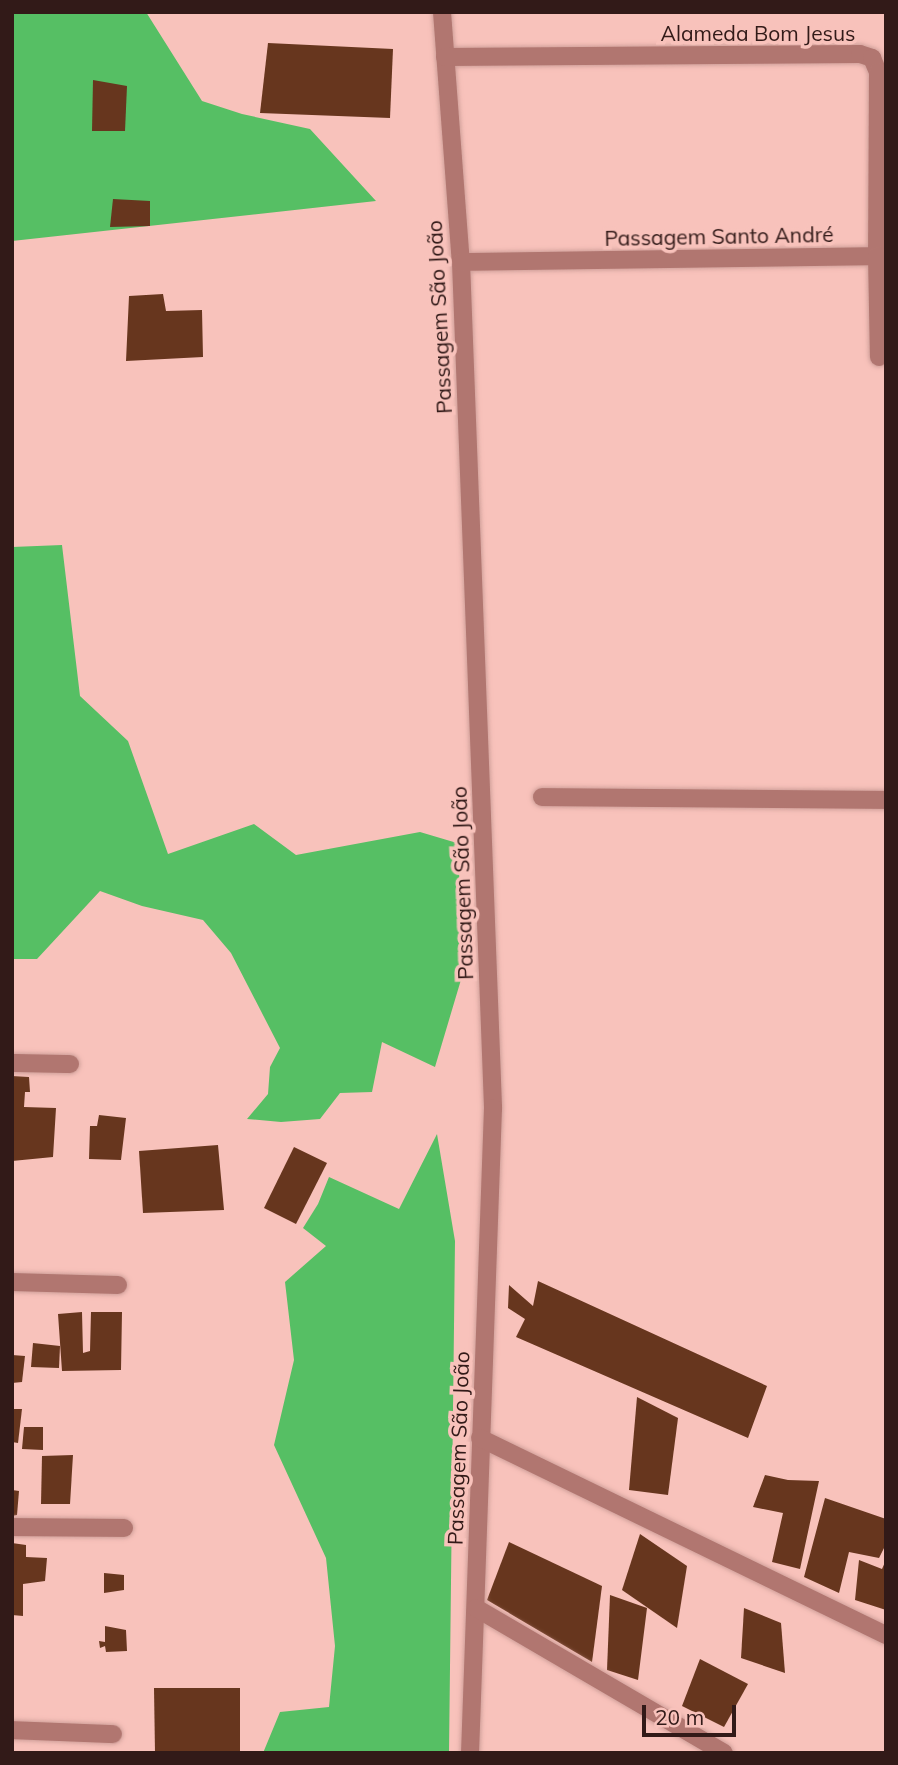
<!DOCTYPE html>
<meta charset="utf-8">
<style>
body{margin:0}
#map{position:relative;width:898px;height:1765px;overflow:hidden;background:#f8c2bb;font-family:Mulish,sans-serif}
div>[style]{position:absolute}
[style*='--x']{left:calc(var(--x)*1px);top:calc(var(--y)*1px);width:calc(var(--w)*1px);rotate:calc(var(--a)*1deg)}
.green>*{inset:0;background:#56bf64}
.building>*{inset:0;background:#67361e}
.roads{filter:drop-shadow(0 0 2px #d0a09a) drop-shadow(0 0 2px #d0a09a)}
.minor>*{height:18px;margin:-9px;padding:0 9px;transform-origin:9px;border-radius:9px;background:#b17670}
span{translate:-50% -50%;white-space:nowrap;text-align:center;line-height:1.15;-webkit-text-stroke:7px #f8c2bb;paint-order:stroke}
.street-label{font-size:21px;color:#321a18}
.frame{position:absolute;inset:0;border:14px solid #321a18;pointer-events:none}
.scale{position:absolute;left:642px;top:1705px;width:94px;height:32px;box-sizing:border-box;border:4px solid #321a18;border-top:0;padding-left:9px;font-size:21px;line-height:24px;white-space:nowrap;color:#321a18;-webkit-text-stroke:5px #f8c2bb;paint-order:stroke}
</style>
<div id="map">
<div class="green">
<i style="clip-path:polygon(12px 12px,146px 12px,202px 101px,242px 114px,310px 129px,376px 201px,12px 241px)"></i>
<i style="clip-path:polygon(62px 545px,80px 696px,128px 741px,168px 854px,254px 824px,296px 855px,420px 832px,457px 843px,460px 888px,474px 936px,435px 1067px,382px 1042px,372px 1092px,340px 1093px,320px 1119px,281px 1122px,247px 1119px,268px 1094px,270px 1067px,280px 1048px,231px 953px,203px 920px,142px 906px,100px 891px,37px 959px,12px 959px,12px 547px)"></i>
<i style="clip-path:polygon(437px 1134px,455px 1241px,449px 1753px,263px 1753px,280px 1712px,329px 1707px,335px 1646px,326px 1558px,274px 1445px,294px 1360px,285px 1282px,326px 1246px,303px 1228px,318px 1204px,329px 1177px,399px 1209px)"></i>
</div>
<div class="building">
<i style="clip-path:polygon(268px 43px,393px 49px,390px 118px,260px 113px)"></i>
<i style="clip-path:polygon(93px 80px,127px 86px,125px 131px,92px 131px)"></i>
<i style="clip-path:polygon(113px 199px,150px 201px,150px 226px,110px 227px)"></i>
<i style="clip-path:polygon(163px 294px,166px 311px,202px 310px,203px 357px,126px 361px,129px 296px)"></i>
<i style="clip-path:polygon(12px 1076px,29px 1077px,30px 1092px,25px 1092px,24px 1107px,56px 1108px,53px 1157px,12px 1161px)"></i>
<i style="clip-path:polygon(99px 1115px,126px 1118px,121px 1160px,89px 1159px,90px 1126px,97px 1126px)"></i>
<i style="clip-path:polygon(218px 1145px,224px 1210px,143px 1213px,139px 1151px)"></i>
<i style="clip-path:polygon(294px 1147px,327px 1163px,296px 1224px,264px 1208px)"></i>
<i style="clip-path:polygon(538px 1281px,767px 1386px,748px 1438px,516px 1337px,525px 1319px,508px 1308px,509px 1285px,533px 1306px)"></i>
<i style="clip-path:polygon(82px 1312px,83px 1353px,90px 1351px,91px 1312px,122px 1312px,121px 1370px,62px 1371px,58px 1314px)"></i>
<i style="clip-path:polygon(33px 1343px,60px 1346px,59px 1368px,31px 1367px)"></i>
<i style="clip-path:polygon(12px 1355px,25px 1356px,22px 1382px,12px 1383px)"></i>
<i style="clip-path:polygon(637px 1397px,678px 1418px,668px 1495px,629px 1490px)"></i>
<i style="clip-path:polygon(12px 1409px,22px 1409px,18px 1443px,12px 1442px)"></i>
<i style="clip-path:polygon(24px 1427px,43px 1427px,43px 1450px,22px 1449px)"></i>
<i style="clip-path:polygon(73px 1455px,70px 1504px,41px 1504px,42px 1456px)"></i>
<i style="clip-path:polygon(765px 1475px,788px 1480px,819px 1481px,800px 1569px,772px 1562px,783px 1513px,753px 1507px)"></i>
<i style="clip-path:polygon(12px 1490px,19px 1491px,17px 1515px,12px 1516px)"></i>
<i style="clip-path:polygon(825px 1498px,886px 1519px,886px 1544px,879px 1558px,849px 1552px,839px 1593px,804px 1577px)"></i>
<i style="clip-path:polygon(640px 1534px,687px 1566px,677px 1628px,622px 1590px)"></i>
<i style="clip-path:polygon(509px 1542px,602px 1586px,592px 1662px,487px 1600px)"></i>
<i style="clip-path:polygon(12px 1543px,26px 1545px,26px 1557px,47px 1558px,45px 1581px,23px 1584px,23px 1616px,12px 1615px)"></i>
<i style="clip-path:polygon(859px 1560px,882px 1569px,886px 1560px,886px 1610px,855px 1600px)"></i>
<i style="clip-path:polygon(104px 1573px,124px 1575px,124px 1590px,104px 1593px)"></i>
<i style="clip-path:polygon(610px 1595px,647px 1608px,638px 1680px,607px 1670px)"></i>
<i style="clip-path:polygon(744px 1608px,781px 1623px,785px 1673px,741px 1658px)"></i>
<i style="clip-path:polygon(105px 1626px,126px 1630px,127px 1651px,106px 1652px,105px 1646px,100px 1648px,99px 1641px,105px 1642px)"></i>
<i style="clip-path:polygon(700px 1659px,748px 1684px,724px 1727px,682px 1706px)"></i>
<i style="clip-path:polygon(154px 1688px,240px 1688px,240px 1753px,155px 1753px)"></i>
</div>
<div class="roads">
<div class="minor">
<i style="--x:442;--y:12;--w:251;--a:85.7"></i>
<i style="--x:461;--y:262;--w:847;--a:87.83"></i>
<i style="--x:493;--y:1108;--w:645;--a:92.04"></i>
<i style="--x:445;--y:57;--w:415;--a:-0.4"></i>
<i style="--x:860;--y:54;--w:13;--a:18"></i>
<i style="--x:872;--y:58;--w:15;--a:67"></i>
<i style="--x:878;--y:72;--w:184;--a:90.3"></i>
<i style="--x:461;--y:262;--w:416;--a:-0.8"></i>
<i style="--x:877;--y:256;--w:101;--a:88.9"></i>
<i style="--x:542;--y:797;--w:344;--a:0.5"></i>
<i style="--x:12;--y:1063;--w:58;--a:1"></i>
<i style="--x:12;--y:1282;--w:106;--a:1.6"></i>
<i style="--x:480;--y:1438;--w:451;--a:25.9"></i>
<i style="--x:12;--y:1527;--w:112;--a:0.5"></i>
<i style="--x:476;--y:1608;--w:287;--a:30.3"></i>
<i style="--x:12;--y:1730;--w:101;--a:2.3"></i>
</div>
</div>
<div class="street-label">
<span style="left:758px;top:33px">Alameda Bom Jesus</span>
<span style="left:719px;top:236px;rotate:-1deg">Passagem Santo André</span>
<span style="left:439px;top:317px;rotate:-93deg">Passagem São João</span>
<span style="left:462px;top:883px;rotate:-92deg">Passagem São João</span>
<span style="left:458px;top:1448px;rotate:-88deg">Passagem São João</span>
</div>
<div class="frame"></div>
<div class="scale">20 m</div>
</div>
